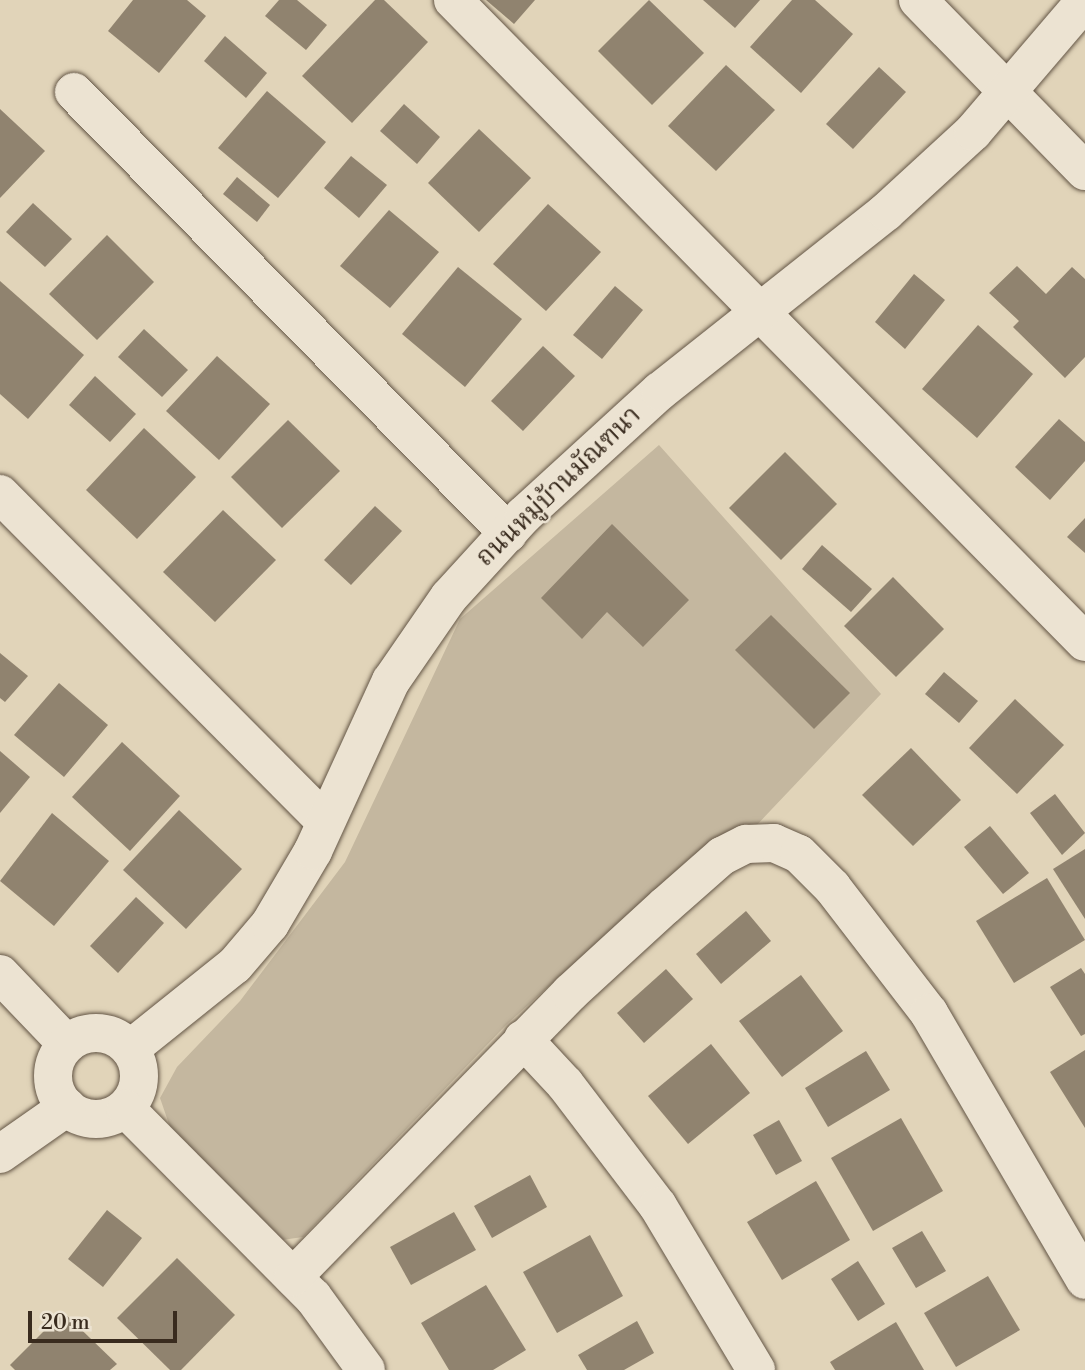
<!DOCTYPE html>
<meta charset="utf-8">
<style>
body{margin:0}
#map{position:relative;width:1085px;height:1370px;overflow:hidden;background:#e1d4b9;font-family:"Libre Bodoni","Noto Serif Thai",serif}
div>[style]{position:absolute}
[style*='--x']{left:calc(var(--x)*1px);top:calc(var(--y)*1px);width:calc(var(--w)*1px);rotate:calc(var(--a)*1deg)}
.green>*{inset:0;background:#c4b79f}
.building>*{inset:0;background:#90836f}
.roads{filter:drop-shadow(0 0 2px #635545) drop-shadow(0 0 2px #635545)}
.minor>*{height:38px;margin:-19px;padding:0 19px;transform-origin:19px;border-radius:19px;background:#ece3d2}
.minor>.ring{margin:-19px;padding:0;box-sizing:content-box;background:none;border:38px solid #ece3d2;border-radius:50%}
span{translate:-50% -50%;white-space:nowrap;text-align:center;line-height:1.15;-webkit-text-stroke:5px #ece3d2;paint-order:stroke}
.street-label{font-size:26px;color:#392b1e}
.scale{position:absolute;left:28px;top:1311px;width:149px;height:32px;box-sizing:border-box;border:4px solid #392b1e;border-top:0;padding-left:9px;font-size:21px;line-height:24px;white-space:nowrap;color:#392b1e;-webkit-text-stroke:5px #ece3d2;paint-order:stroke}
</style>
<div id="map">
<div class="green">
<i style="clip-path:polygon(659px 445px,881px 694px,753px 829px,692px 856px,506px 1025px,303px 1237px,282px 1240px,170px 1127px,160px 1098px,177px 1067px,240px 1001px,345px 862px,460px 619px)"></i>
</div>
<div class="building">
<i style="clip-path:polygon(133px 0,187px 0,206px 16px,159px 73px,108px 31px)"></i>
<i style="clip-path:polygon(279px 0,297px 0,327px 25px,306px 50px,265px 16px)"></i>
<i style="clip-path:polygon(375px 0,384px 0,428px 42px,352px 123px,302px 76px)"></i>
<i style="clip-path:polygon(486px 0,535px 0,514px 24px)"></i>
<i style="clip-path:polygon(649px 0,704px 53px,652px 105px,598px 51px)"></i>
<i style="clip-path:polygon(703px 0,760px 0,735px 28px)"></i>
<i style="clip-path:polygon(792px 0,815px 0,853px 34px,801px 93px,750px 47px)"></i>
<i style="clip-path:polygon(225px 36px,267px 73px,246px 98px,204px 61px)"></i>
<i style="clip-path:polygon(726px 65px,775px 110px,716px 171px,668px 126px)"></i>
<i style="clip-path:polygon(879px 67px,906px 92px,853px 149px,826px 124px)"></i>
<i style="clip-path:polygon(267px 91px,326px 142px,278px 198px,218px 148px)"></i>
<i style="clip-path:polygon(404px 104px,440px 137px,417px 164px,380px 131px)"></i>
<i style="clip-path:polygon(0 109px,45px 151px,0 198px)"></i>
<i style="clip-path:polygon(479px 129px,531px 178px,479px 232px,428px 183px)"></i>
<i style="clip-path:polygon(351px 156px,387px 185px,359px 218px,324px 188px)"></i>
<i style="clip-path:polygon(237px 177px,270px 205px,257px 222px,223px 194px)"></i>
<i style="clip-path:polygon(33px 203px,72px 239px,45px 267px,6px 232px)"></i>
<i style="clip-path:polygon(548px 204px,601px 252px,546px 311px,493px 264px)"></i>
<i style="clip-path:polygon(389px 210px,439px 252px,390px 308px,340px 266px)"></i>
<i style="clip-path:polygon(107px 235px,154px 282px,97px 340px,49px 294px)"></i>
<i style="clip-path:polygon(1017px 266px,1046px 294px,1072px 267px,1085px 279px,1085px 357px,1065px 378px,1013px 327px,1019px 321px,989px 293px)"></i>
<i style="clip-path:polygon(458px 267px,522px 319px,465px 387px,402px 334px)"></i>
<i style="clip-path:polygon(914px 274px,945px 300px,905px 349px,875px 322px)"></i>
<i style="clip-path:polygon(0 281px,84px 355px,28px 419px,0 394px)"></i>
<i style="clip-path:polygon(615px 286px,643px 310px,602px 359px,573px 335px)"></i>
<i style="clip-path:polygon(978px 325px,1033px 374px,977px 438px,922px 389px)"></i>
<i style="clip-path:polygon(144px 329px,188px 370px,162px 397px,118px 357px)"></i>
<i style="clip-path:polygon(543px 346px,575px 376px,523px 431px,491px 401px)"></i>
<i style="clip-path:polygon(217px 356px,270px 404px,219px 460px,166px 411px)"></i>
<i style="clip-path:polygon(95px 376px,136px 414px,110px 442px,69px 405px)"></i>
<i style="clip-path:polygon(1059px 419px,1085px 442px,1085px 461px,1050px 500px,1015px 467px)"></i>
<i style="clip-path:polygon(288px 420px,340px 471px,282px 528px,231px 477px)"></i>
<i style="clip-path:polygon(144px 428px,196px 477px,137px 539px,86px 490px)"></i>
<i style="clip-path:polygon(785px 452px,837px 504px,781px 560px,729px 508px)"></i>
<i style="clip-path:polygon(375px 506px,402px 531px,351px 585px,324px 560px)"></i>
<i style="clip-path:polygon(223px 510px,276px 560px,215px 622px,163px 572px)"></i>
<i style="clip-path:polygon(1085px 518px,1085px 553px,1067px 537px)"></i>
<i style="clip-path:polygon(612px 524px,689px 600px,643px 647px,607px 612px,582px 639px,541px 598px)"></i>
<i style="clip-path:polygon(822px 545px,872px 589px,851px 612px,802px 569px)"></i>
<i style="clip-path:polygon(893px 577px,944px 629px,896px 677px,844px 626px)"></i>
<i style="clip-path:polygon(771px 615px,850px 693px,814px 729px,735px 650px)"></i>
<i style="clip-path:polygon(0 653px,28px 676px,5px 702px,0 698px)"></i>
<i style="clip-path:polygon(944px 672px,978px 701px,959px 723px,925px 694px)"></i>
<i style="clip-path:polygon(59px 683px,108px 725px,64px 777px,14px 735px)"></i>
<i style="clip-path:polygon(1015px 699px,1064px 745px,1017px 794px,969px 748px)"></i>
<i style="clip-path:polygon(122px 742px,180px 796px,130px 851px,72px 797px)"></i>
<i style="clip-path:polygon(911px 748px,961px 800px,913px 846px,862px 795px)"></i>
<i style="clip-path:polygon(0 751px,30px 777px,0 813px)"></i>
<i style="clip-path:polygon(1055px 794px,1085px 833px,1062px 855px,1030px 813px)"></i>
<i style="clip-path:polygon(179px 810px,242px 869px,186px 929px,123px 870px)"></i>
<i style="clip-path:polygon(52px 813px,109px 861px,54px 926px,0 881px)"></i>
<i style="clip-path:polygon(990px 826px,1029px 873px,1003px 894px,964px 847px)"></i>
<i style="clip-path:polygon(1085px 849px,1085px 919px,1053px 869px)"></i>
<i style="clip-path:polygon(1047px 878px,1085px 940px,1014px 983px,976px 921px)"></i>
<i style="clip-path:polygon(136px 897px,164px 923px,118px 973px,90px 946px)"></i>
<i style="clip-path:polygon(746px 911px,771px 941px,721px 984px,696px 954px)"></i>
<i style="clip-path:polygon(1081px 968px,1085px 974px,1085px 1034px,1081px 1036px,1050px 987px)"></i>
<i style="clip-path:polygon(666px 969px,693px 999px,644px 1043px,617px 1013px)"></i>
<i style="clip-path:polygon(801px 975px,843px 1031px,782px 1077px,739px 1021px)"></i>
<i style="clip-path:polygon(711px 1044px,750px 1093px,688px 1144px,648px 1096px)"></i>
<i style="clip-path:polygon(1085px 1050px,1085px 1128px,1050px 1072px)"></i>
<i style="clip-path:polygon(866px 1051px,890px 1090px,828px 1127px,805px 1088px)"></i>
<i style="clip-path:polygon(901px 1118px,943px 1191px,873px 1231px,831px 1158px)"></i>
<i style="clip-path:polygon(779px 1120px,802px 1161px,776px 1175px,753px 1135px)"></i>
<i style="clip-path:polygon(530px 1175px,547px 1207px,492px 1238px,474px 1206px)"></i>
<i style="clip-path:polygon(816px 1181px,850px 1240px,782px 1280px,747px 1222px)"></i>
<i style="clip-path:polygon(107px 1210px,142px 1238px,103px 1287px,68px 1259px)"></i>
<i style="clip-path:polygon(454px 1212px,476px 1250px,411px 1285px,390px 1247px)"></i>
<i style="clip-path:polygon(922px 1231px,946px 1271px,916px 1288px,892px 1248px)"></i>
<i style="clip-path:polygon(590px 1235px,623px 1296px,557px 1333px,523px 1272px)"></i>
<i style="clip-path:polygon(177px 1258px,235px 1315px,181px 1370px,170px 1370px,117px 1318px)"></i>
<i style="clip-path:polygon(858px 1261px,885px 1304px,858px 1321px,831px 1279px)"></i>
<i style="clip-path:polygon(988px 1276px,1020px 1330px,956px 1367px,924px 1313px)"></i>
<i style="clip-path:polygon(486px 1285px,526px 1350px,493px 1370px,449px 1370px,421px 1323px)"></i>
<i style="clip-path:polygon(63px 1312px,117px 1364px,110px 1370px,15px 1370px,10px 1365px)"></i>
<i style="clip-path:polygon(637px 1321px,654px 1353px,624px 1370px,587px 1370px,578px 1355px)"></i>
<i style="clip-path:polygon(896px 1322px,924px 1370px,835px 1370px,830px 1362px)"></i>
</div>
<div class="roads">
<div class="minor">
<i style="--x:453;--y:0;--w:901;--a:45.45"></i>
<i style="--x:918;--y:0;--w:239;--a:45.7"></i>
<i style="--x:74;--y:92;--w:619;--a:45.46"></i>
<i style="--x:0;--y:494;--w:461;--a:45.2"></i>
<i style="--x:0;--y:974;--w:97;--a:46.3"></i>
<i class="ring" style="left:53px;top:1033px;width:48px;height:48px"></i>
<i style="--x:523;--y:1039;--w:62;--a:47"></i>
<i style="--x:565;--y:1084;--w:153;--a:52.7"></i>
<i style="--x:658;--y:1206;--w:191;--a:59.1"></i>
<i style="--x:130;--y:1049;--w:134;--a:-38.7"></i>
<i style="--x:235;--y:965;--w:54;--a:-49.5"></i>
<i style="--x:270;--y:924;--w:85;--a:-59.5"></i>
<i style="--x:313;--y:851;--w:187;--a:-65.4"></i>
<i style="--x:391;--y:681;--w:102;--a:-55.4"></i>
<i style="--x:449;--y:597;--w:111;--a:-47.6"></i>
<i style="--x:524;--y:515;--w:184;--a:-42.4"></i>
<i style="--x:660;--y:391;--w:288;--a:-38.4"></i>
<i style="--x:886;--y:212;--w:118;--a:-42.6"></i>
<i style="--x:973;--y:132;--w:172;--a:-49.5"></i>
<i style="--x:126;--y:1109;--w:265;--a:45.2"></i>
<i style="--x:313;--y:1297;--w:90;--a:54"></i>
<i style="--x:0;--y:1154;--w:82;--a:-35"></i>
<i style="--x:293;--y:1277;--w:397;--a:-45.7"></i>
<i style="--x:570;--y:993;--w:129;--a:-42.5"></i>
<i style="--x:665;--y:906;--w:76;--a:-41.3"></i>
<i style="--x:722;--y:856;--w:27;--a:-27"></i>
<i style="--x:746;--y:844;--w:28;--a:-2"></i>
<i style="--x:774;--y:843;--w:27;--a:24"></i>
<i style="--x:799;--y:854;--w:47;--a:45"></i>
<i style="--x:832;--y:887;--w:159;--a:52.4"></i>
<i style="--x:929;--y:1013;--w:309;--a:59.7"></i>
</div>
</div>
<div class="street-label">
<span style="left:559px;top:487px;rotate:-44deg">ถนนหมู่บ้านมัณฑนา</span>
</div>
<div class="scale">20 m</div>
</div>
